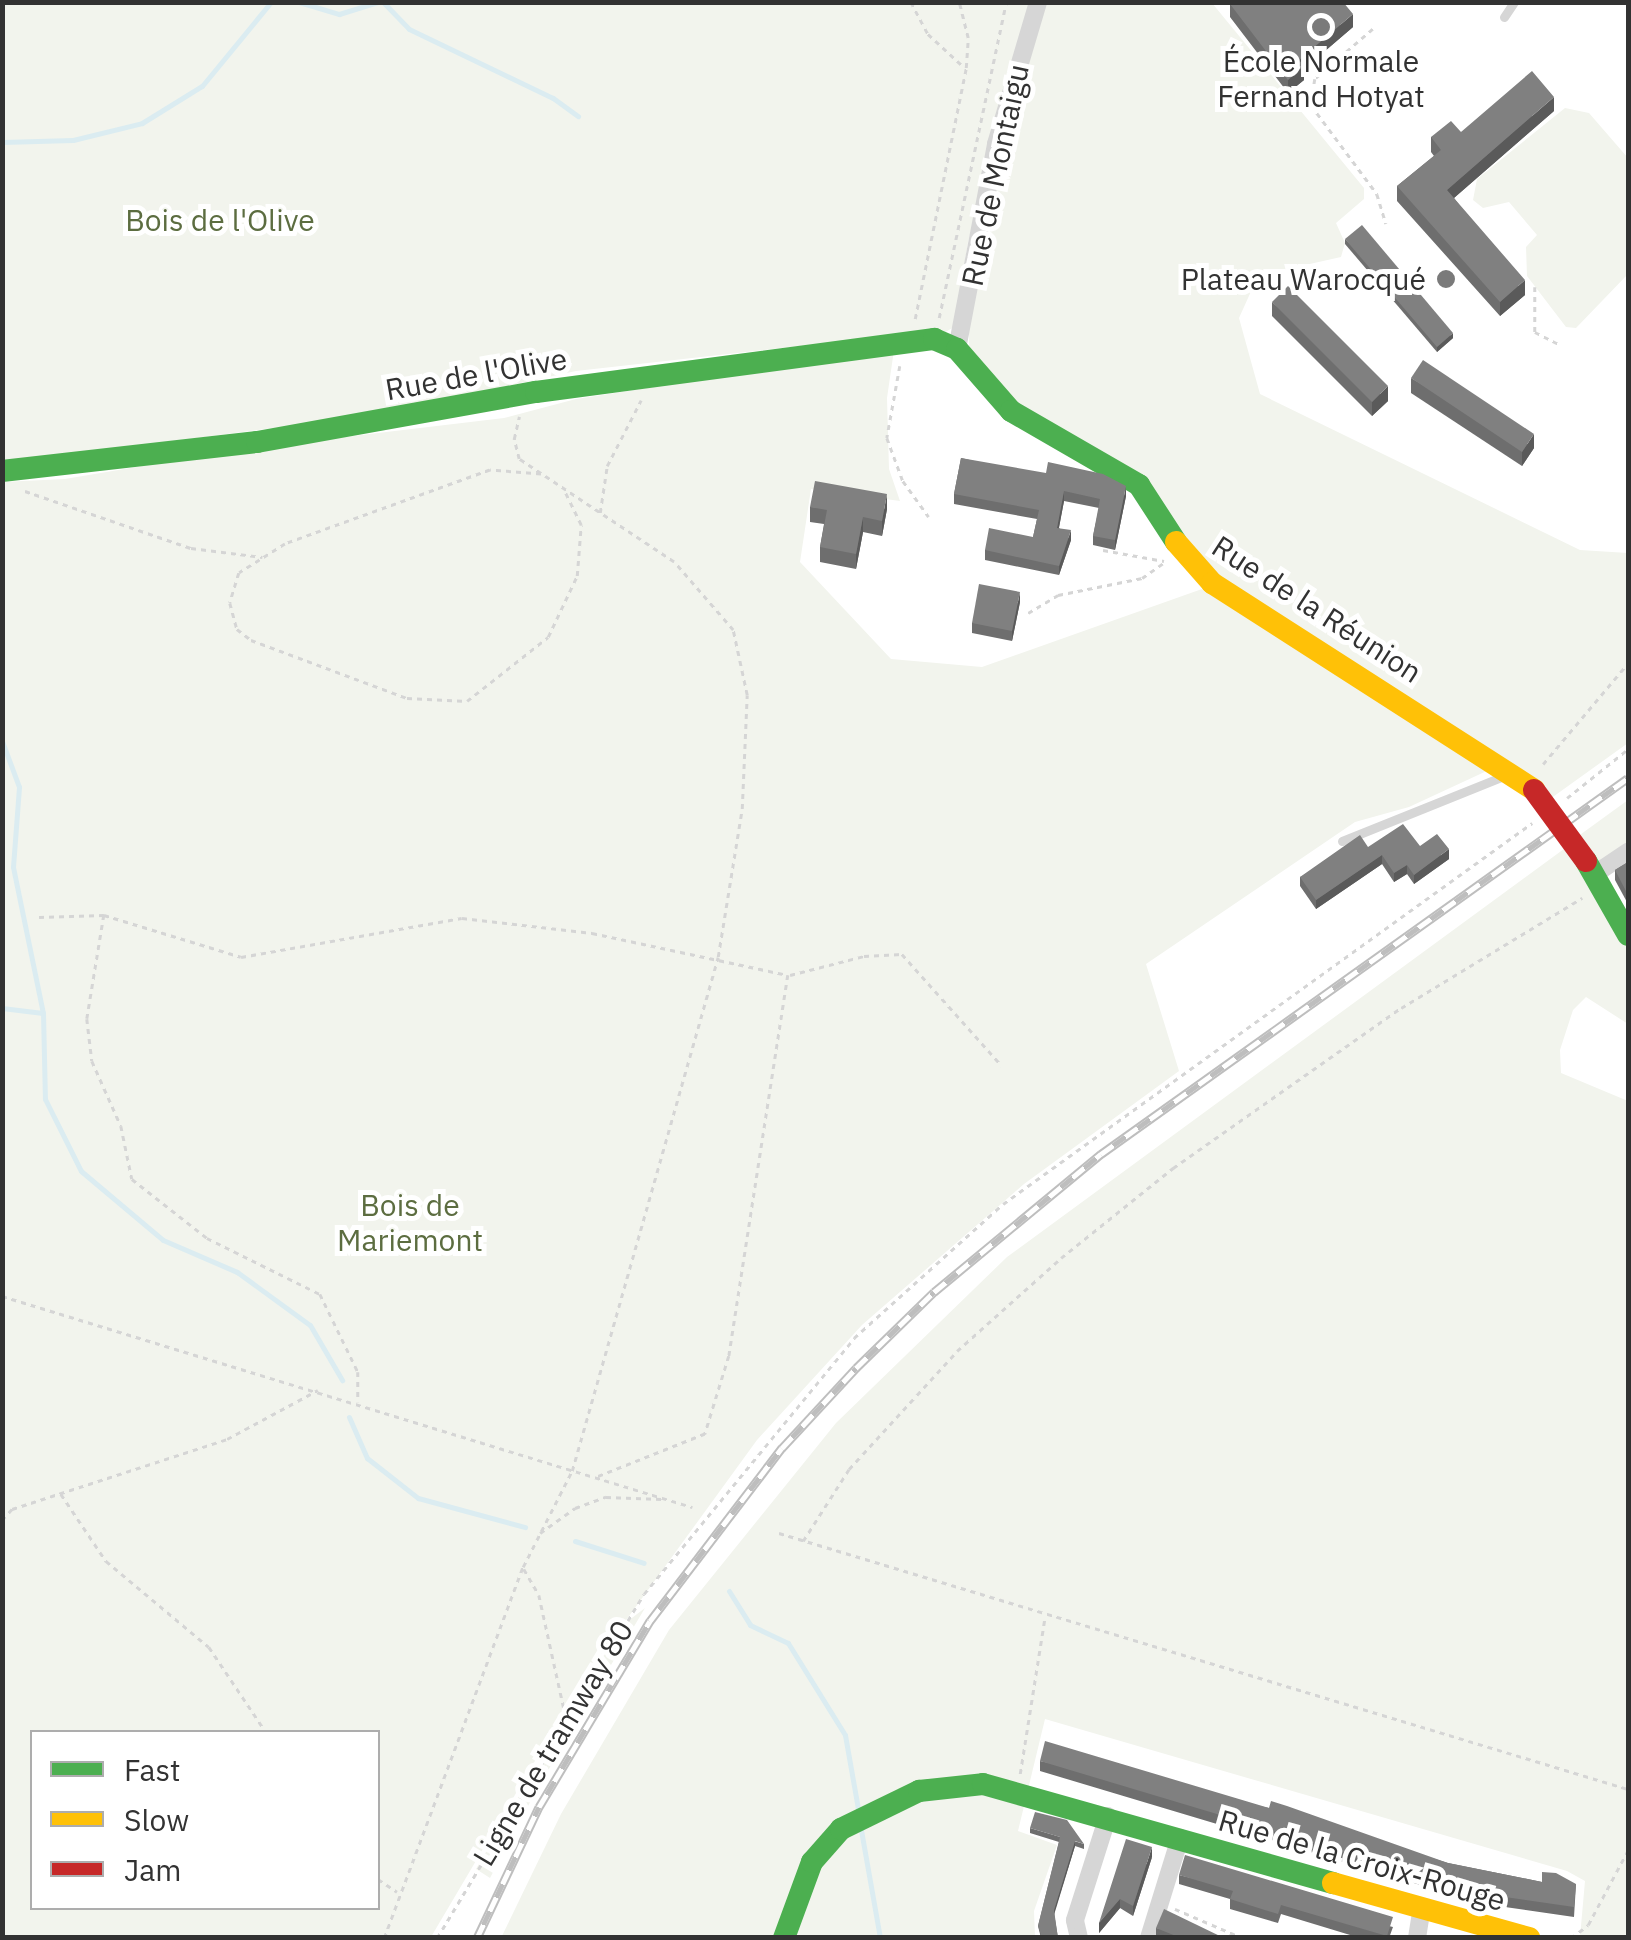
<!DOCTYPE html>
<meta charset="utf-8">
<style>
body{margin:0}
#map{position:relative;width:1631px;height:1940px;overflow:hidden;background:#fff;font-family:"IBM Plex Sans",sans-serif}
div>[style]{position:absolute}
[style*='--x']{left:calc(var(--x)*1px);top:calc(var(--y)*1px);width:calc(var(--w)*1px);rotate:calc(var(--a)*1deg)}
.green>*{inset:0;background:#f2f4ed}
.stream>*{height:5px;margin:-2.5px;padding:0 2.5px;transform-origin:2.5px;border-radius:2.5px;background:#dbecf1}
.path>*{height:2.5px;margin-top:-1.25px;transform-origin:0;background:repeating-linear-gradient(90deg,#d5d5d5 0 5px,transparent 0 10px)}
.lane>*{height:9px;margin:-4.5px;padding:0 4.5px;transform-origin:4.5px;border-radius:4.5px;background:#d6d6d6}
.street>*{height:18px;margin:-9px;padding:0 9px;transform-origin:9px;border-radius:9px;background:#d6d6d6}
.fast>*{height:22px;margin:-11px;padding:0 11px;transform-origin:11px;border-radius:11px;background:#4caf50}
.slow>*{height:22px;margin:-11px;padding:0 11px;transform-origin:11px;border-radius:11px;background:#ffc107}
.rail>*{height:9px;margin-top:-4.5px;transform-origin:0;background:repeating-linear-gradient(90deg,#fff 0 15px,#bebebe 0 30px);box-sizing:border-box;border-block:2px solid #bebebe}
.jam-bridge>*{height:22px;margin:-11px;padding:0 11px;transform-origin:11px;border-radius:11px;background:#c62828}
.wall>*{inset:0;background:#6e6e6e}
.shaded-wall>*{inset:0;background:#5a5a5a}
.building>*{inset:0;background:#808080}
.dots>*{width:28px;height:28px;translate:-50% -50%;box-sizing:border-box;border:5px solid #fff;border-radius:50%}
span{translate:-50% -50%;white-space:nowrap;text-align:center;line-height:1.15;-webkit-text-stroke:10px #fff;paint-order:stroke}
.poi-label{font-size:30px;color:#323232}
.right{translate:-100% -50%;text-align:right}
.street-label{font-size:30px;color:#323232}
.park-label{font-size:30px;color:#5c6d40}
.frame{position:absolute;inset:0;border:5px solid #323232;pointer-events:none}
.legend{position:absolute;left:30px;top:1730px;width:350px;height:180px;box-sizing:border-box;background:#fff;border:2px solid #adadad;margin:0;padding:12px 18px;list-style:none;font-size:30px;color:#323232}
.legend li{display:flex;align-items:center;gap:20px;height:50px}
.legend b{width:50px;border:2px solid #adadad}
</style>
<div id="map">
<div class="green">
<i style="clip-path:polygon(2px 3px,1030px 3px,968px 242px,954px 327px,937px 337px,898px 335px,576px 371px,374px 415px,3px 463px)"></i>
<i style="clip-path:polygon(1042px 3px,1212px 3px,1364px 188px,1364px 199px,1336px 223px,1345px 243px,1341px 257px,1274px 272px,1253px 287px,1239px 318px,1260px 394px,1580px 550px,1628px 553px,1628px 743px,1550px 799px,1206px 574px,1146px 487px,999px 390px,969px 354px,969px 317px,1018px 79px)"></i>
<i style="clip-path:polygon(1565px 108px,1589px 113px,1628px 158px,1628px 274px,1576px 328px,1566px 327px,1527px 276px,1526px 247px,1537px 235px,1509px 202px,1483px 208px,1473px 200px,1477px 179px)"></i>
<i style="clip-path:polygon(evenodd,894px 350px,887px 398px,889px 469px,900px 501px,811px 489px,800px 562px,891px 659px,982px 667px,1202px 589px,1491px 769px,1409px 807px,1355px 822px,1146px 964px,1179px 1071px,1024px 1184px,862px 1325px,757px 1440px,584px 1678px,431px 1937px,3px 1937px,2px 482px,65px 479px,243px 449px,504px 418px,576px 399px,894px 350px,32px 1732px,378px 1732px,378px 1908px,32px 1908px,32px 1732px)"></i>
<i style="clip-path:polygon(1628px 800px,1628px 843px,1596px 865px,1577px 837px)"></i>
<i style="clip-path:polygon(1568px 846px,1628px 935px,1628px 1024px,1586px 997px,1573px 1010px,1560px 1050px,1561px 1073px,1628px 1101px,1628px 1937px,1580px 1937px,1585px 1881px,1567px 1871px,1045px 1719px,1018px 1831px,1057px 1845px,1034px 1911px,1035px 1937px,501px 1938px,561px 1814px,669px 1630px,836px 1423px,1007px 1257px)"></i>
<i style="clip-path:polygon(645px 1608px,537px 1789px,490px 1878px,476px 1869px,576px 1699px,624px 1624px)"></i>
</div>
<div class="stream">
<i style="--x:299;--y:2;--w:42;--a:16.7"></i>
<i style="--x:339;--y:14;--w:41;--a:-17.1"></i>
<i style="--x:383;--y:2;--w:37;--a:46"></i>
<i style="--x:409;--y:29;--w:160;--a:25.6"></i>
<i style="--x:553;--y:98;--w:31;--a:36"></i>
<i style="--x:2;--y:142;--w:71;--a:-1.6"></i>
<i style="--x:73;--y:140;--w:71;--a:-13.8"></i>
<i style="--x:142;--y:123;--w:70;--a:-31.7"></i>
<i style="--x:202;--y:86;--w:109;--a:-50.6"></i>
<i style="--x:2;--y:623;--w:42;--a:90"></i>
<i style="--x:2;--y:741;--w:49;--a:69.7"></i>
<i style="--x:19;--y:787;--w:80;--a:94.3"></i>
<i style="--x:13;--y:867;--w:149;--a:78.4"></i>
<i style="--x:43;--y:1013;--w:86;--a:88.7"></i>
<i style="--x:45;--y:1099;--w:80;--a:63.4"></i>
<i style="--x:81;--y:1171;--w:107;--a:40.1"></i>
<i style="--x:163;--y:1240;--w:81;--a:23.4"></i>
<i style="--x:237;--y:1272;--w:90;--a:36"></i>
<i style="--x:310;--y:1325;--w:64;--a:59.8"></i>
<i style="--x:2;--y:1008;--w:41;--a:7"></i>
<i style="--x:349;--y:1417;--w:45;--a:66.3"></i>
<i style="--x:367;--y:1458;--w:65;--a:38.1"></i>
<i style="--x:418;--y:1498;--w:111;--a:15.2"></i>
<i style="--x:575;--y:1541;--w:72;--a:17.7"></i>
<i style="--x:729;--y:1591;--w:40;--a:58"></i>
<i style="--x:750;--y:1625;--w:42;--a:25.3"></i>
<i style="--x:788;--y:1643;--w:108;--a:58.2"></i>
<i style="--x:845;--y:1735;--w:80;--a:80"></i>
<i style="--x:861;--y:1830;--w:110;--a:80"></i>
</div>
<div class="path">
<i style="--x:911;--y:2;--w:36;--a:62"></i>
<i style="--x:928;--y:34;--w:49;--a:42.5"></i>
<i style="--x:1373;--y:29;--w:77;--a:139.2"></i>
<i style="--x:1315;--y:79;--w:26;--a:99"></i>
<i style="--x:1311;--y:105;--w:111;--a:53.4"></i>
<i style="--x:1377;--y:194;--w:31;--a:73"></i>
<i style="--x:1535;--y:287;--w:45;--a:90"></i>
<i style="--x:1535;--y:332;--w:27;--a:27"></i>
<i style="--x:939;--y:318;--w:323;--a:-78"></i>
<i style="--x:915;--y:319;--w:256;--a:-78.5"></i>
<i style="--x:966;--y:68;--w:30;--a:-86"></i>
<i style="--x:968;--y:38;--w:37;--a:-104"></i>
<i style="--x:900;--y:366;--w:73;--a:100.2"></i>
<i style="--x:887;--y:438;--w:46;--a:69.6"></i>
<i style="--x:903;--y:481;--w:44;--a:54.2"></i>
<i style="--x:541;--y:474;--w:51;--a:-175.5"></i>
<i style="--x:490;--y:470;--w:218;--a:160.2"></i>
<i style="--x:285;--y:544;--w:54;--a:147.8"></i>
<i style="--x:239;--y:573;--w:31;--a:107"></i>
<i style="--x:230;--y:603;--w:27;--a:75"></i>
<i style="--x:237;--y:629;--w:18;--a:38"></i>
<i style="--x:251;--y:640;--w:166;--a:20.4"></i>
<i style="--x:407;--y:698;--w:60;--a:2.9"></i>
<i style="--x:467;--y:701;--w:103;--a:-38.3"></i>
<i style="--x:548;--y:637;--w:68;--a:-64.6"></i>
<i style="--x:577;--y:576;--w:51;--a:-85.5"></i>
<i style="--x:581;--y:525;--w:39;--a:-116"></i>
<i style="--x:25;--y:491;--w:176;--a:19"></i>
<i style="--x:191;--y:548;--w:72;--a:7.2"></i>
<i style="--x:600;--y:513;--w:48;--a:-81.5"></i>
<i style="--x:607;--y:466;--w:74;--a:-62.7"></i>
<i style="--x:1103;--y:550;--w:62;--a:10.2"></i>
<i style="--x:1028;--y:613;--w:35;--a:-31"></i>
<i style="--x:1058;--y:595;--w:86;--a:-11.4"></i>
<i style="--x:1142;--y:578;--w:28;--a:-35"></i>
<i style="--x:1543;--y:764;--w:132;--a:-49.9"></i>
<i style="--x:1567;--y:798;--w:78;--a:-38.8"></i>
<i style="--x:104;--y:915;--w:105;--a:99.3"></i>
<i style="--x:87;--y:1019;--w:42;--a:83.2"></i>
<i style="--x:92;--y:1061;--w:71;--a:66"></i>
<i style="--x:121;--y:1126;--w:54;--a:78.3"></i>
<i style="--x:132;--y:1179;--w:95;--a:38.2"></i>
<i style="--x:207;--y:1238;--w:126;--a:26.4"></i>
<i style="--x:320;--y:1294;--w:87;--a:64"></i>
<i style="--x:358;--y:1372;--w:30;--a:90"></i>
<i style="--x:39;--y:917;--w:65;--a:-1.8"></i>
<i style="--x:104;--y:915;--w:143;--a:17"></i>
<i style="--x:241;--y:957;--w:224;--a:-10"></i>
<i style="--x:462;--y:918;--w:131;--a:6.6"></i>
<i style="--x:592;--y:933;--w:200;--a:12.1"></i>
<i style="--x:788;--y:975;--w:386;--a:98.8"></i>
<i style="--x:729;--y:1356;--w:82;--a:107.1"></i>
<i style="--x:705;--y:1434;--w:116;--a:158.3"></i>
<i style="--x:790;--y:975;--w:76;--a:-14.4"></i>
<i style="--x:864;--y:956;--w:38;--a:-3"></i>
<i style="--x:902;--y:954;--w:150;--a:48.2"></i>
<i style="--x:2;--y:1296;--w:722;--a:17"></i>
<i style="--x:61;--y:1494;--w:81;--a:56.1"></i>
<i style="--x:106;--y:1561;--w:134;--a:39.9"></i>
<i style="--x:209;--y:1647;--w:102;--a:56.2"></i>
<i style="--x:2;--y:1520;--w:15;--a:-48"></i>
<i style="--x:12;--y:1509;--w:226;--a:-18"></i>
<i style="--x:227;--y:1439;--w:103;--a:-28.3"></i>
<i style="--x:540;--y:1533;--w:43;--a:-35.5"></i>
<i style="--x:575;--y:1508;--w:33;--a:-20"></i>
<i style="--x:606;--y:1497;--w:56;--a:2"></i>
<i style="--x:779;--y:1533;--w:887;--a:16.78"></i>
<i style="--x:803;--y:1541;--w:85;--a:-57.4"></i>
<i style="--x:849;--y:1469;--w:160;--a:-47.5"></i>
<i style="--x:957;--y:1351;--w:140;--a:-41.8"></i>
<i style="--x:1061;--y:1258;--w:144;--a:-38.8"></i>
<i style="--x:1173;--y:1168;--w:279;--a:-35.1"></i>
<i style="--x:1401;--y:1008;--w:212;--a:-31.3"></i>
<i style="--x:524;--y:1569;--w:30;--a:60"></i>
<i style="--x:539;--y:1595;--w:121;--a:77.6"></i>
<i style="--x:1020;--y:1774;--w:160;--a:-81"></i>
<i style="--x:378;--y:1879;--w:23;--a:34"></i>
<i style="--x:1175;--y:1909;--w:74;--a:23.1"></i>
<i style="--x:384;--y:1938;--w:396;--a:-69.5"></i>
<i style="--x:523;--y:1567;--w:108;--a:-63"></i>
<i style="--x:572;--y:1471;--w:534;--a:-74.14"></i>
<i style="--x:718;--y:957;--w:150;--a:-80.8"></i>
<i style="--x:742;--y:809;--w:114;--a:-87.5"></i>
<i style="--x:747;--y:695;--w:66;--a:-102.2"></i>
<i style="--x:733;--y:630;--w:90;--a:-130.9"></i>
<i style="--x:674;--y:562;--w:186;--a:-146.4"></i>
<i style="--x:519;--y:459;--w:21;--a:-104"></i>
<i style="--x:514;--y:439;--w:23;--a:-77"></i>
<i style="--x:437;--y:1938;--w:401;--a:-59"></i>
<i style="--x:644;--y:1594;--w:331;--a:-50.6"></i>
<i style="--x:854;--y:1338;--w:200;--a:-42"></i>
<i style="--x:1003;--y:1204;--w:652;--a:-35.76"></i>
<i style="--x:1571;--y:1938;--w:21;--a:-37"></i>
<i style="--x:1588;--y:1925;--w:85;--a:-61.9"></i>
</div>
<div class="lane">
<i style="--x:1504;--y:17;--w:18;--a:-56"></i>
<i style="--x:1342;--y:841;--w:182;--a:-21.9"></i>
</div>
<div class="street">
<i style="--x:957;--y:349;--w:209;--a:-79.2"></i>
<i style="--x:996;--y:144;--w:148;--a:-73.5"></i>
<i style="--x:1595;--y:874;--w:40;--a:-34"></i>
<i style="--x:1079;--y:1938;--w:18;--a:-103"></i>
<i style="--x:1075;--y:1920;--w:109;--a:-72.4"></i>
<i style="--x:1149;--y:1938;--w:105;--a:-72.8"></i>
<i style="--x:1417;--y:1938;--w:26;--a:-81"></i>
</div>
<div class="fast">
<i style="--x:2;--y:471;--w:257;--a:-6.5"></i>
<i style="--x:257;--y:442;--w:283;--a:-10.2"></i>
<i style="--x:536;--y:392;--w:402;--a:-7.6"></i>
<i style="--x:934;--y:339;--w:25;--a:23"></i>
<i style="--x:957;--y:349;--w:82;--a:48.9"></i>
<i style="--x:1011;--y:411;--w:148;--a:30"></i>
<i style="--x:1139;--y:485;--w:68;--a:57"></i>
<i style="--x:1586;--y:861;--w:85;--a:60.4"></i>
<i style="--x:784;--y:1938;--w:81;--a:-69.8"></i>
<i style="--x:812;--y:1862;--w:44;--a:-48.7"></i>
<i style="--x:841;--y:1829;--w:87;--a:-26"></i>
<i style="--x:919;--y:1791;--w:64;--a:-6.2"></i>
<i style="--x:983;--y:1784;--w:364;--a:15.8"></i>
</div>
<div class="slow">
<i style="--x:1176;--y:542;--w:55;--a:48.7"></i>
<i style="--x:1212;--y:583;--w:383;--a:32.7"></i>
<i style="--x:1333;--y:1883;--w:204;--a:15.7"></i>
</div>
<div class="rail">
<i style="--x:477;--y:1938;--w:145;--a:-64.7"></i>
<i style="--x:539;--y:1807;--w:217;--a:-59.2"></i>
<i style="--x:650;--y:1621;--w:218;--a:-52.7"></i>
<i style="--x:782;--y:1448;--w:109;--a:-47.2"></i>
<i style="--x:856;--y:1368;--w:109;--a:-44.3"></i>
<i style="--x:934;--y:1292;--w:217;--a:-39.6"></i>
<i style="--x:1101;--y:1154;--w:647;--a:-35.51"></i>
</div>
<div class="jam-bridge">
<i style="--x:1534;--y:790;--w:88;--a:53.8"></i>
</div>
<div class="wall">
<i style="clip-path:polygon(1230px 4px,1353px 27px,1304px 69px,1304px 80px,1288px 93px,1230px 17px)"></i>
<i style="clip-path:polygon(1554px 111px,1454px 198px,1525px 295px,1500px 316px,1397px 201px,1397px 186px,1434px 156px,1431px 152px,1431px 137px,1461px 132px)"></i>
<i style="clip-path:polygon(1345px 239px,1453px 338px,1437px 352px,1345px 244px)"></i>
<i style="clip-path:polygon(1272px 302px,1388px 401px,1372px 416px,1272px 316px)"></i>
<i style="clip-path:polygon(1411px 378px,1534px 448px,1522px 466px,1411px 393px)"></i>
<i style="clip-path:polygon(961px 458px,1126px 496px,1115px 550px,1093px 545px,1093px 536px,1099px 508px,1064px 501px,1059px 528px,1071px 540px,1059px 575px,985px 560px,985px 550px,1033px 537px,1037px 519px,954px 504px,954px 494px)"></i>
<i style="clip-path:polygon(810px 507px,887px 509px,882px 536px,863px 532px,856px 569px,820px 562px,820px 547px,824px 524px,810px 522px)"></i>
<i style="clip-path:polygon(1020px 602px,1012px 641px,972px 633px,972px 623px)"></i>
<i style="clip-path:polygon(1420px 846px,1449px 859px,1414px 884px,1407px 874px,1394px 882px,1382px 864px,1316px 909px,1300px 886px,1300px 877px,1368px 847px)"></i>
<i style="clip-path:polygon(1628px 862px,1628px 904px,1615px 880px,1615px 870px)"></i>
<i style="clip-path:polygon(1040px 1761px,1269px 1808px,1448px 1863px,1542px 1882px,1576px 1884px,1574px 1917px,1484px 1904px,1040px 1771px)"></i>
<i style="clip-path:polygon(1030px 1828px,1084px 1844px,1084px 1849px,1075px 1846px,1054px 1913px,1058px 1938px,1041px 1938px,1038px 1926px,1059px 1842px,1030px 1833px)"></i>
<i style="clip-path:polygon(1152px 1857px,1133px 1916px,1120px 1908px,1099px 1933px,1099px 1923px)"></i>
<i style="clip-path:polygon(1179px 1875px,1393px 1927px,1389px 1938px,1360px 1938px,1281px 1914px,1278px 1923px,1230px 1909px,1230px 1899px,1179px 1884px)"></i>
<i style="clip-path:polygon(1156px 1928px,1224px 1938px,1156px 1938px)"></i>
</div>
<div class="shaded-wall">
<i style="clip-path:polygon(1353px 14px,1353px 27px,1304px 69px,1304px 80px,1288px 93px,1288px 80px,1299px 60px)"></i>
<i style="clip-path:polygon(1554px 97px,1554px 111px,1447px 204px,1447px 190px)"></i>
<i style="clip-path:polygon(1525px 280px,1525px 295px,1500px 316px,1500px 302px)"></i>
<i style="clip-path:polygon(1453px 333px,1453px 338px,1437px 352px,1437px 347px)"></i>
<i style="clip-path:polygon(1388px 386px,1388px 401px,1372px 416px,1372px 402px)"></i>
<i style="clip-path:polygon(1534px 434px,1534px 448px,1522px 466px,1522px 452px)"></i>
<i style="clip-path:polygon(1126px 486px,1126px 496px,1115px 550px,1115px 540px)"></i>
<i style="clip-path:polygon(1064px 491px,1064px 501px,1057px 537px,1057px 528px)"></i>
<i style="clip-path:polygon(887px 494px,887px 509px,882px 536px,882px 521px)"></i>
<i style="clip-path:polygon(863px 517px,863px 532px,856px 569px,856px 554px)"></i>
<i style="clip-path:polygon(1071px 530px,1071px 540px,1059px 575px,1059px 566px)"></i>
<i style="clip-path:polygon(1020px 592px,1020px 602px,1012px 641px,1012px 631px)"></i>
<i style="clip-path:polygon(1449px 849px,1449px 859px,1414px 884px,1414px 875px)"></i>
<i style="clip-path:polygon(1382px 855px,1382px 864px,1316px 909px,1316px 900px)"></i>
<i style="clip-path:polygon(1407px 865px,1407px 874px,1394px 882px,1394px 873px)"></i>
<i style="clip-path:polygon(1075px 1841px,1075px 1846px,1054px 1915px,1054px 1910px)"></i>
<i style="clip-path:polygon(1152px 1847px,1152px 1857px,1133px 1916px,1133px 1906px)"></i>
<i style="clip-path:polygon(1120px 1899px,1120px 1908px,1099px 1933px,1099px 1923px)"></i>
</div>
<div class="building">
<i style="clip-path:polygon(1232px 2px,1343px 2px,1353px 14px,1299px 60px,1304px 66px,1288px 80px,1230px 4px)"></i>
<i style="clip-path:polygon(1532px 71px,1554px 97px,1447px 190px,1525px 280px,1500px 302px,1397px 186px,1441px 150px,1431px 137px,1451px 121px,1461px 132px)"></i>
<i style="clip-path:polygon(1362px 225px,1453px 333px,1437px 347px,1345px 239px)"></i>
<i style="clip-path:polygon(1288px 286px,1388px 386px,1372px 402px,1272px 302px)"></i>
<i style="clip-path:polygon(1423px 360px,1534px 434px,1522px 452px,1411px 378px)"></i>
<i style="clip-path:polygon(961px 458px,1046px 473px,1048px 462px,1103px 474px,1126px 486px,1115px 540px,1093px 536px,1100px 499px,1064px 491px,1057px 528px,1071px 530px,1059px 566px,985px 550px,989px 528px,1033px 537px,1039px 510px,954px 494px)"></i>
<i style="clip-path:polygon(815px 481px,887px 494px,882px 521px,863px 517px,856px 554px,820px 547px,827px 510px,810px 507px)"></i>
<i style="clip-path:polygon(979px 584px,1020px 592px,1012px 631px,972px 623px)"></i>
<i style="clip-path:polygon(1403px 824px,1420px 846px,1437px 834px,1449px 849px,1414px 875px,1407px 865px,1394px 873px,1382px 855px,1316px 900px,1300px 877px,1360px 835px,1368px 847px)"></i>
<i style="clip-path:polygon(1628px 862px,1628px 895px,1615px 870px)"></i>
<i style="clip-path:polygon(1045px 1741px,1269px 1808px,1271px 1801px,1287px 1806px,1448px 1863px,1542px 1882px,1542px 1872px,1556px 1873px,1576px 1884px,1574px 1907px,1484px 1894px,1040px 1761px)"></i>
<i style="clip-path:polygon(1035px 1812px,1067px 1820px,1084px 1844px,1075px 1841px,1054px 1910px,1058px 1938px,1042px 1938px,1038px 1926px,1060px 1837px,1030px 1828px)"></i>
<i style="clip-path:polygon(1126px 1839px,1152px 1847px,1133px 1906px,1120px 1899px,1099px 1923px)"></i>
<i style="clip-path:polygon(1185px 1855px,1393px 1917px,1387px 1936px,1281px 1905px,1278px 1914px,1230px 1899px,1233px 1891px,1179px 1875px)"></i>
<i style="clip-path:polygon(1164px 1909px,1224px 1938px,1181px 1938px,1156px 1928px)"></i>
</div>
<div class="dots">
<i style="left:1321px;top:27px;background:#7a7a7a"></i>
<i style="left:1446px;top:279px;background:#7a7a7a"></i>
</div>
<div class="poi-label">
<span style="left:1321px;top:78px">École Normale<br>Fernand Hotyat</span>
<span class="right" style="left:1426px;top:279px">Plateau Warocqué</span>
</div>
<div class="street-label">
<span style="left:995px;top:175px;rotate:-78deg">Rue de Montaigu</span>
<span style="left:476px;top:374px;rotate:-10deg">Rue de l'Olive</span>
<span style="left:1317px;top:609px;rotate:33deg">Rue de la Réunion</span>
<span style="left:553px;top:1743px;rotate:-59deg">Ligne de tramway 80</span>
<span style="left:1362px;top:1860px;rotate:16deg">Rue de la Croix-Rouge</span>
</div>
<div class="park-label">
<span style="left:220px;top:220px">Bois de l'Olive</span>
<span style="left:410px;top:1222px">Bois de<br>Mariemont</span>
</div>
<div class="frame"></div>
<ul class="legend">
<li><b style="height:12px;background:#4caf50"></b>Fast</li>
<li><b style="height:12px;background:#ffc107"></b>Slow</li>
<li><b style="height:12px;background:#c62828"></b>Jam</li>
</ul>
</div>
